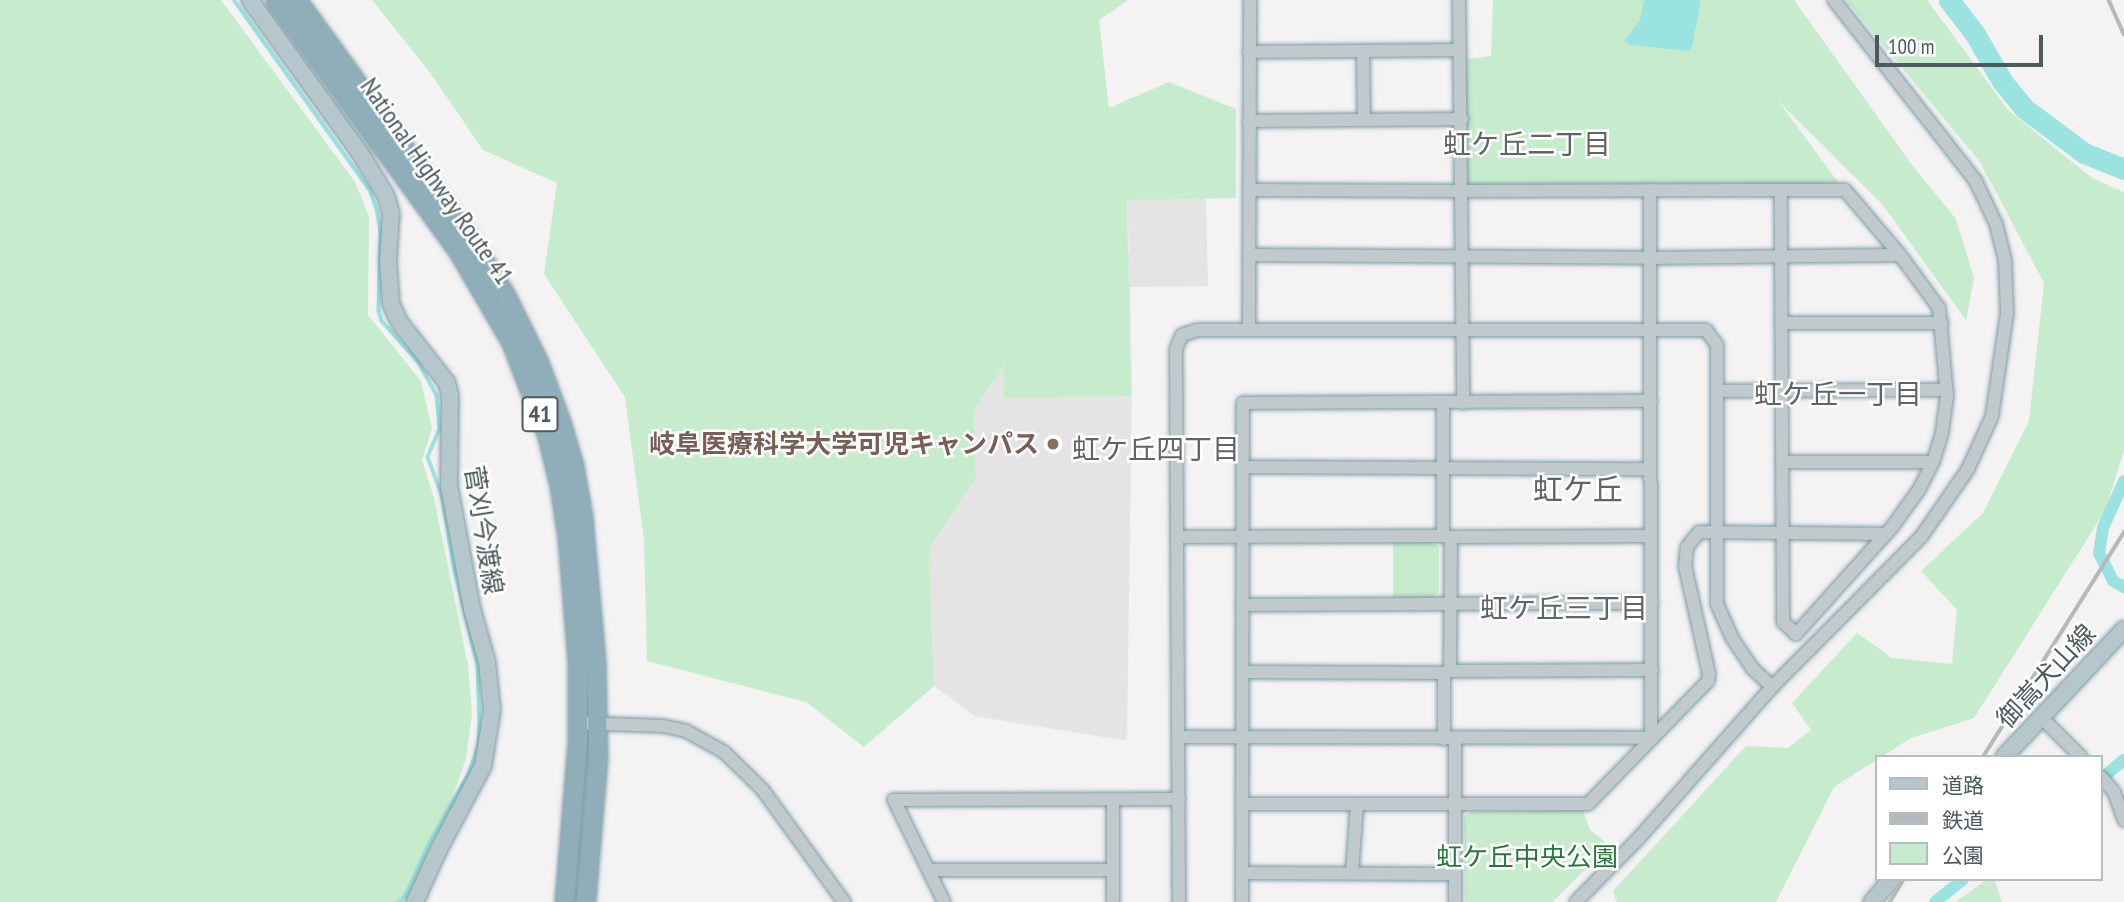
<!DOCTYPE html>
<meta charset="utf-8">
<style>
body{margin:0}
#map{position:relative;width:2124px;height:902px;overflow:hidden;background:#f4f2f3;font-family:"PT Sans Narrow","Noto Sans JP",sans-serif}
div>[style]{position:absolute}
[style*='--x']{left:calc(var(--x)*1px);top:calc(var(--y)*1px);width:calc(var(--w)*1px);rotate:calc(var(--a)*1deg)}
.education>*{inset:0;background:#e5e3e4}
.green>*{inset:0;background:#c7ebcd}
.water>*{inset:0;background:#9ae3e1}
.stream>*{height:3.5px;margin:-1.75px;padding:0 1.75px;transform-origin:1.75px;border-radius:1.75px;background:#9ae3e1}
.canal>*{height:12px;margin:-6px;padding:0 6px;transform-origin:6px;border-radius:6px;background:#9ae3e1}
.river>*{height:21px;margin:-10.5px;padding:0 10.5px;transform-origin:10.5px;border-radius:10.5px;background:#9ae3e1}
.roads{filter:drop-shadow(0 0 2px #7b99a6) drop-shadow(0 0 2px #7b99a6)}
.minor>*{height:12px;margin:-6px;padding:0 6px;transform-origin:6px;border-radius:6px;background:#c0c9cc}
.major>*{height:16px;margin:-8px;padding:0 8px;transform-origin:8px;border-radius:8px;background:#b5c7cd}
.highway>*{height:18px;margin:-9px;padding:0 9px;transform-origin:9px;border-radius:9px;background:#90aeba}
.rail>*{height:3.5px;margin:-1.75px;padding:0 1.75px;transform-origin:1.75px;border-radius:1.75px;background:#b5b9bb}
.dots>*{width:19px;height:19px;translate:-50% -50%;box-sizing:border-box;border:4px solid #fff;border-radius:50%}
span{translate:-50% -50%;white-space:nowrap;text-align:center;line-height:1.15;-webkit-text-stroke:5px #fff;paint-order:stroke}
.shield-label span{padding:2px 5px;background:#fff;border:2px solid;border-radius:5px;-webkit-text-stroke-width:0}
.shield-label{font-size:24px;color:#4c595d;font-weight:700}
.street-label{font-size:26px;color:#4c595d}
.education-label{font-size:26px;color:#785e54;font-weight:700}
.right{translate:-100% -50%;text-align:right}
.park-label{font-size:26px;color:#24783a}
.neighbourhood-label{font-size:28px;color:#5f6466}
.quarter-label{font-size:30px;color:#5f6466}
.legend{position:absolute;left:1875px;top:755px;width:228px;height:126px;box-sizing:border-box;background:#fff;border:2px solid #b7bdbe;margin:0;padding:9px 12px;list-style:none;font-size:21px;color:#4c595d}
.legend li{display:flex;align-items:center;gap:14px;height:35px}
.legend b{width:35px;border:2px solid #b7bdbe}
.scale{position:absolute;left:1875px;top:35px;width:168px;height:32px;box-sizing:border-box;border:4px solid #4c595d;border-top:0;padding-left:9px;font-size:21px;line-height:24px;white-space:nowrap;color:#4c595d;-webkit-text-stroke:5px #fff;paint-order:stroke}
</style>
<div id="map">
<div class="education">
<i style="clip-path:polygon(1206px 198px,1208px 286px,1130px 287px,1132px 387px,1127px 741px,974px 716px,934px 686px,929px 549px,976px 477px,974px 410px,1003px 368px,1005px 255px,1129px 252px,1127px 200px)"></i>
</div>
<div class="green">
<i style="clip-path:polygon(0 0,221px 0,355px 182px,369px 217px,368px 315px,421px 381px,432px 429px,422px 460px,434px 498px,468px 665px,472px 714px,466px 759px,415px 902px,0 902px)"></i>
<i style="clip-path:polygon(372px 0,1128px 0,1099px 20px,1109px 108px,1169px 82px,1236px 109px,1236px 198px,1127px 200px,1131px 396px,1004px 398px,1003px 352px,1003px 368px,974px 410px,976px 477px,929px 549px,934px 686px,864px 747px,806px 702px,647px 661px,644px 540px,625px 397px,544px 274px,557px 183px,483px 150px,431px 74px)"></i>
<i style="clip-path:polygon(1493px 0,1794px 0,1912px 165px,1956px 219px,1974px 278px,1966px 320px,1882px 204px,1779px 102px,1838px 182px,1781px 190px,1462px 191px,1460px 60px,1491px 56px)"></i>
<i style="clip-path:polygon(1846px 0,1927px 0,2008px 110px,2092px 178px,2124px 192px,2124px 450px,2105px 511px,1974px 718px,1911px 738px,1834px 787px,1776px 902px,1617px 902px,1613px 891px,1746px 746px,1788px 748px,1811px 730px,1792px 703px,1857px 633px,1892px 658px,1952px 664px,1957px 610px,1921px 571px,1983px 513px,2029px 421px,2044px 283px,1980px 162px)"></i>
<i style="clip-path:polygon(1393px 542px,1432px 542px,1439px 547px,1439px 592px,1432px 599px,1393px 598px)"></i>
<i style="clip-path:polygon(1583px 810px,1590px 830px,1609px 845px,1553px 902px,1465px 902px,1464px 816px,1471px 812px)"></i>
<i style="clip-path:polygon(1988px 879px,1994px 879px,2002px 902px,1955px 902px)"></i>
</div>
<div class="water">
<i style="clip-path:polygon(1644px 0,1701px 0,1692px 47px,1689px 51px,1630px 45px,1624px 41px,1640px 20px)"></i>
</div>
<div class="stream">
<i style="--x:234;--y:0;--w:234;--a:54.4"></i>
<i style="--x:370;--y:190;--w:20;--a:70"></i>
<i style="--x:377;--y:209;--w:23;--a:80"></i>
<i style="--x:381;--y:232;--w:79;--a:91.5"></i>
<i style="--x:379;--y:311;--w:10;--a:73"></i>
<i style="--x:382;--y:321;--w:56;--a:48.6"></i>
<i style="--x:419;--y:363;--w:37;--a:61"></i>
<i style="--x:437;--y:395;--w:34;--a:85"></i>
<i style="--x:440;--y:429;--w:30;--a:113"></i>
<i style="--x:428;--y:457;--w:40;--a:69.8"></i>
<i style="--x:442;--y:495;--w:76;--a:80.2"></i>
<i style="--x:455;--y:570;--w:99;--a:76.5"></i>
<i style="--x:478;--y:666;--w:59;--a:88.1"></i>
<i style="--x:480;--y:725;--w:20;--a:93"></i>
<i style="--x:479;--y:745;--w:31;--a:109"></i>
<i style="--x:469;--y:774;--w:79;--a:119.5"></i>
<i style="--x:430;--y:843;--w:58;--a:114.4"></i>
<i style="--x:406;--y:896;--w:9;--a:139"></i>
</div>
<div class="canal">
<i style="--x:2124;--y:481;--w:51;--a:114.1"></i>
<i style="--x:2103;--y:528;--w:25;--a:99"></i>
<i style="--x:2099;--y:553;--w:31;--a:63"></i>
<i style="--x:2113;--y:581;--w:13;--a:29"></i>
<i style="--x:2101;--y:779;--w:30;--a:-40"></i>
<i style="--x:1935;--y:902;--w:36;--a:-39"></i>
</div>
<div class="river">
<i style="--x:1949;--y:0;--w:43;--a:52.6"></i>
<i style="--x:1975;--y:34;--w:54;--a:60.1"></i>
<i style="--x:2002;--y:81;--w:36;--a:51"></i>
<i style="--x:2025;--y:109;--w:74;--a:36.7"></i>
<i style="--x:2084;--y:153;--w:43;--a:21.8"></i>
</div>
<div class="roads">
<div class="minor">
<i style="--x:1459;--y:0;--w:403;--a:89.4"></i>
<i style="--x:1363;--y:51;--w:68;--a:89.2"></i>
<i style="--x:1249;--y:52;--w:211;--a:-0.5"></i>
<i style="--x:1249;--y:121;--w:213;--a:-0.5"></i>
<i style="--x:1249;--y:190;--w:213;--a:0.3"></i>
<i style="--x:1462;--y:191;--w:319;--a:-0.2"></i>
<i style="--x:1781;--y:190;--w:64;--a:0"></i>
<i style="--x:1845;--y:190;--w:85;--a:49.8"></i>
<i style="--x:1900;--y:255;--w:66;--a:53.7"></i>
<i style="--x:1939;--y:308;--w:88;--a:84.8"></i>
<i style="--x:1947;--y:396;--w:37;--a:98"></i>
<i style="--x:1942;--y:433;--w:30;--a:107"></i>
<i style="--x:1933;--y:462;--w:33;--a:117"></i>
<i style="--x:1918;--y:491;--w:44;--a:125.8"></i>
<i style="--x:1892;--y:527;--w:144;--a:131.9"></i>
<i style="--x:1796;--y:634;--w:18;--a:-137"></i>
<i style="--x:1783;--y:622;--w:432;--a:-90.3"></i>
<i style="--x:1650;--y:190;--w:548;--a:89.9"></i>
<i style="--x:1249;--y:255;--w:401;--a:0.4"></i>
<i style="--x:1650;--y:258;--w:250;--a:-0.7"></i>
<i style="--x:1781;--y:323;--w:161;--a:0"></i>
<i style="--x:1249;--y:330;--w:330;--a:-89.8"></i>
<i style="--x:1717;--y:391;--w:229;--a:-0.3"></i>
<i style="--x:1443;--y:403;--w:133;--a:90"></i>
<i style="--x:1443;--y:536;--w:8;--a:7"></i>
<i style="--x:1451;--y:537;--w:134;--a:90.4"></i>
<i style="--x:1450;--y:671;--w:6;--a:162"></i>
<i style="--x:1444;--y:673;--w:66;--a:90"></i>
<i style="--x:1782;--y:462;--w:151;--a:0"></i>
<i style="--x:1243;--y:467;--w:407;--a:0.3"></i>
<i style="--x:1177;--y:537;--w:266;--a:-0.2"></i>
<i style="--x:1451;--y:537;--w:199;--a:-0.3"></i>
<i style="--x:1242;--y:605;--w:410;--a:-0.3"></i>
<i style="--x:1450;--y:671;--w:202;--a:-0.3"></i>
<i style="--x:1243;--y:672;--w:201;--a:0.3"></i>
<i style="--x:2041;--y:717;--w:57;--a:45"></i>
<i style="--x:578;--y:723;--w:85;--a:2"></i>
<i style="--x:663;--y:726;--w:24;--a:12"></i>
<i style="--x:686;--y:731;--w:43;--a:28.9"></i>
<i style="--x:724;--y:752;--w:53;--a:44.2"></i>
<i style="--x:762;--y:789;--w:140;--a:54"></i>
<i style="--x:1179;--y:737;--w:472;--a:0.1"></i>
<i style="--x:2101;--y:777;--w:20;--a:49"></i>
<i style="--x:2114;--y:792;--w:30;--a:70"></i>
<i style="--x:1242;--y:804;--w:346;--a:0"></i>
<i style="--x:1588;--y:804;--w:172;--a:-45.7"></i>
<i style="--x:1708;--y:681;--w:7;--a:-82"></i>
<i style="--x:1709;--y:674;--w:111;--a:-102.5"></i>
<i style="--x:1685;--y:566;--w:19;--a:-84"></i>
<i style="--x:1687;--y:547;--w:19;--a:-51"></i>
<i style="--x:1699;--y:532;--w:187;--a:0.6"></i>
<i style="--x:929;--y:870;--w:184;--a:0"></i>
<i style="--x:1242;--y:873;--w:213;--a:0.3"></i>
<i style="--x:1352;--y:873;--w:68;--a:-85.8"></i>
<i style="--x:944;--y:902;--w:114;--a:-116.1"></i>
<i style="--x:894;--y:800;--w:285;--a:-0.2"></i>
<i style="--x:1113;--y:902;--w:102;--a:-90"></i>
<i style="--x:1179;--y:902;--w:553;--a:-90.31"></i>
<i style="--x:1176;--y:349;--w:15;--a:-67"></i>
<i style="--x:1182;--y:335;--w:16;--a:-18"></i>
<i style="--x:1197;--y:330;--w:509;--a:0"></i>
<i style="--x:1706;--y:330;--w:19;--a:54"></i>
<i style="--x:1717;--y:345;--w:259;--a:90"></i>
<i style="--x:1717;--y:604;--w:37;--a:66"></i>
<i style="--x:1732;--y:638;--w:37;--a:56"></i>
<i style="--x:1753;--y:669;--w:26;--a:43"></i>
<i style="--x:1242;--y:902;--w:499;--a:-89.9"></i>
<i style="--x:1243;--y:403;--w:408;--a:-0.3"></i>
<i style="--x:1455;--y:902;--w:164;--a:-90"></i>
<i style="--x:1576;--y:902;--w:88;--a:-45.5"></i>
<i style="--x:1638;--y:839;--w:203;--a:-48.6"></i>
<i style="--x:1772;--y:687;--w:211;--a:-45.2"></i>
<i style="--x:1921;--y:537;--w:83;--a:-55.3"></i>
<i style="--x:1968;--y:469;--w:58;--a:-65.6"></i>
<i style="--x:1992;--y:416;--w:104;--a:-81.7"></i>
<i style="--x:2007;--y:313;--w:53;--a:-92.2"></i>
<i style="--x:2005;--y:260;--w:37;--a:-104"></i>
<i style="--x:1996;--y:224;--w:49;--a:-115.5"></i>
<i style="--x:1975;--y:180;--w:229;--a:-128.1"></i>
</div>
<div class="major">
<i style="--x:250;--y:0;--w:188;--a:54.3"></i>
<i style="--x:360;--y:153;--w:50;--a:58.8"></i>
<i style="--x:386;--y:196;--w:19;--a:74"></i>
<i style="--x:391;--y:214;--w:47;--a:93.7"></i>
<i style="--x:388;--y:261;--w:43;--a:86"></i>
<i style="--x:391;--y:304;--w:21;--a:65"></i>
<i style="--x:400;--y:323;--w:76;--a:51.9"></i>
<i style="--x:447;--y:383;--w:13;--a:77"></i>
<i style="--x:450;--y:396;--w:90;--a:90.6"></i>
<i style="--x:449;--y:486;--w:125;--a:79.4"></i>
<i style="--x:472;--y:609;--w:55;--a:74.2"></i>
<i style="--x:487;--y:662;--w:48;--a:84.1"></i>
<i style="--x:492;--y:710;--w:57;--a:99.1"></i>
<i style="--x:483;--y:766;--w:94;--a:117.9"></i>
<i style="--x:439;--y:849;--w:58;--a:114.4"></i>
<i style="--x:2004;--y:757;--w:175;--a:-46.8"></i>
<i style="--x:1872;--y:902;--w:30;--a:-49"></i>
</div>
<div class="highway">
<i style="--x:276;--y:0;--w:311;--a:54"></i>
<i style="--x:459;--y:252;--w:105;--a:59.8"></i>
<i style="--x:512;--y:343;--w:101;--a:69"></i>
<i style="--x:548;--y:437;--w:50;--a:76.2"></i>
<i style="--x:560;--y:486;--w:53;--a:81.3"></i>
<i style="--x:568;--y:538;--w:124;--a:85.4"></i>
<i style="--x:578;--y:662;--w:81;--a:90"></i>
<i style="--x:578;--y:743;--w:160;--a:94.7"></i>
<i style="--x:297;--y:0;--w:295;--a:54.1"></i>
<i style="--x:470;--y:239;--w:67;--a:57.7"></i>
<i style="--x:506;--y:296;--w:75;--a:63.8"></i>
<i style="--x:539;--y:363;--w:63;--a:69.6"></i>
<i style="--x:561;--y:422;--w:46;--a:73.5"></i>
<i style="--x:574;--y:466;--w:52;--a:80"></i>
<i style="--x:583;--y:517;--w:147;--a:84.9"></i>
<i style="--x:596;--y:663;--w:95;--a:88.8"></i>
<i style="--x:598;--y:758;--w:144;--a:94.8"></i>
</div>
</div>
<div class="rail">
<i style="--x:2109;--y:0;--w:37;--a:66"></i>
<i style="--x:1983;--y:757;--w:266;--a:-57.9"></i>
<i style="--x:1890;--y:902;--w:27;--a:-59"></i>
</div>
<div class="dots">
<i style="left:1053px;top:444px;background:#8d6e63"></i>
</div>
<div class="shield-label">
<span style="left:540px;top:414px">41</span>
</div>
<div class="street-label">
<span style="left:437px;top:181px;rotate:55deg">National Highway Route 41</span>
<span style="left:484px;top:530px;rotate:81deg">菅刈今渡線</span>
<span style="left:2046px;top:676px;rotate:-47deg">御嵩犬山線</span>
</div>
<div class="education-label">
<span class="right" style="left:1039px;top:444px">岐阜医療科学大学可児キャンパス</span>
</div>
<div class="park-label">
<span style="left:1527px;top:857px">虹ケ丘中央公園</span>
</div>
<div class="neighbourhood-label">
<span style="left:1527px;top:144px">虹ケ丘二丁目</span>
<span style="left:1838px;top:394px">虹ケ丘一丁目</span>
<span style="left:1156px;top:449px">虹ケ丘四丁目</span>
<span style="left:1564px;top:608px">虹ケ丘三丁目</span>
</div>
<div class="quarter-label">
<span style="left:1578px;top:489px">虹ケ丘</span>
</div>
<ul class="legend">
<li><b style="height:9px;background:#b5c7cd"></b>道路</li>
<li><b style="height:9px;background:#b5b9bb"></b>鉄道</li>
<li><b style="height:19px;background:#c7ebcd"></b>公園</li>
</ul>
<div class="scale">100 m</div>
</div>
